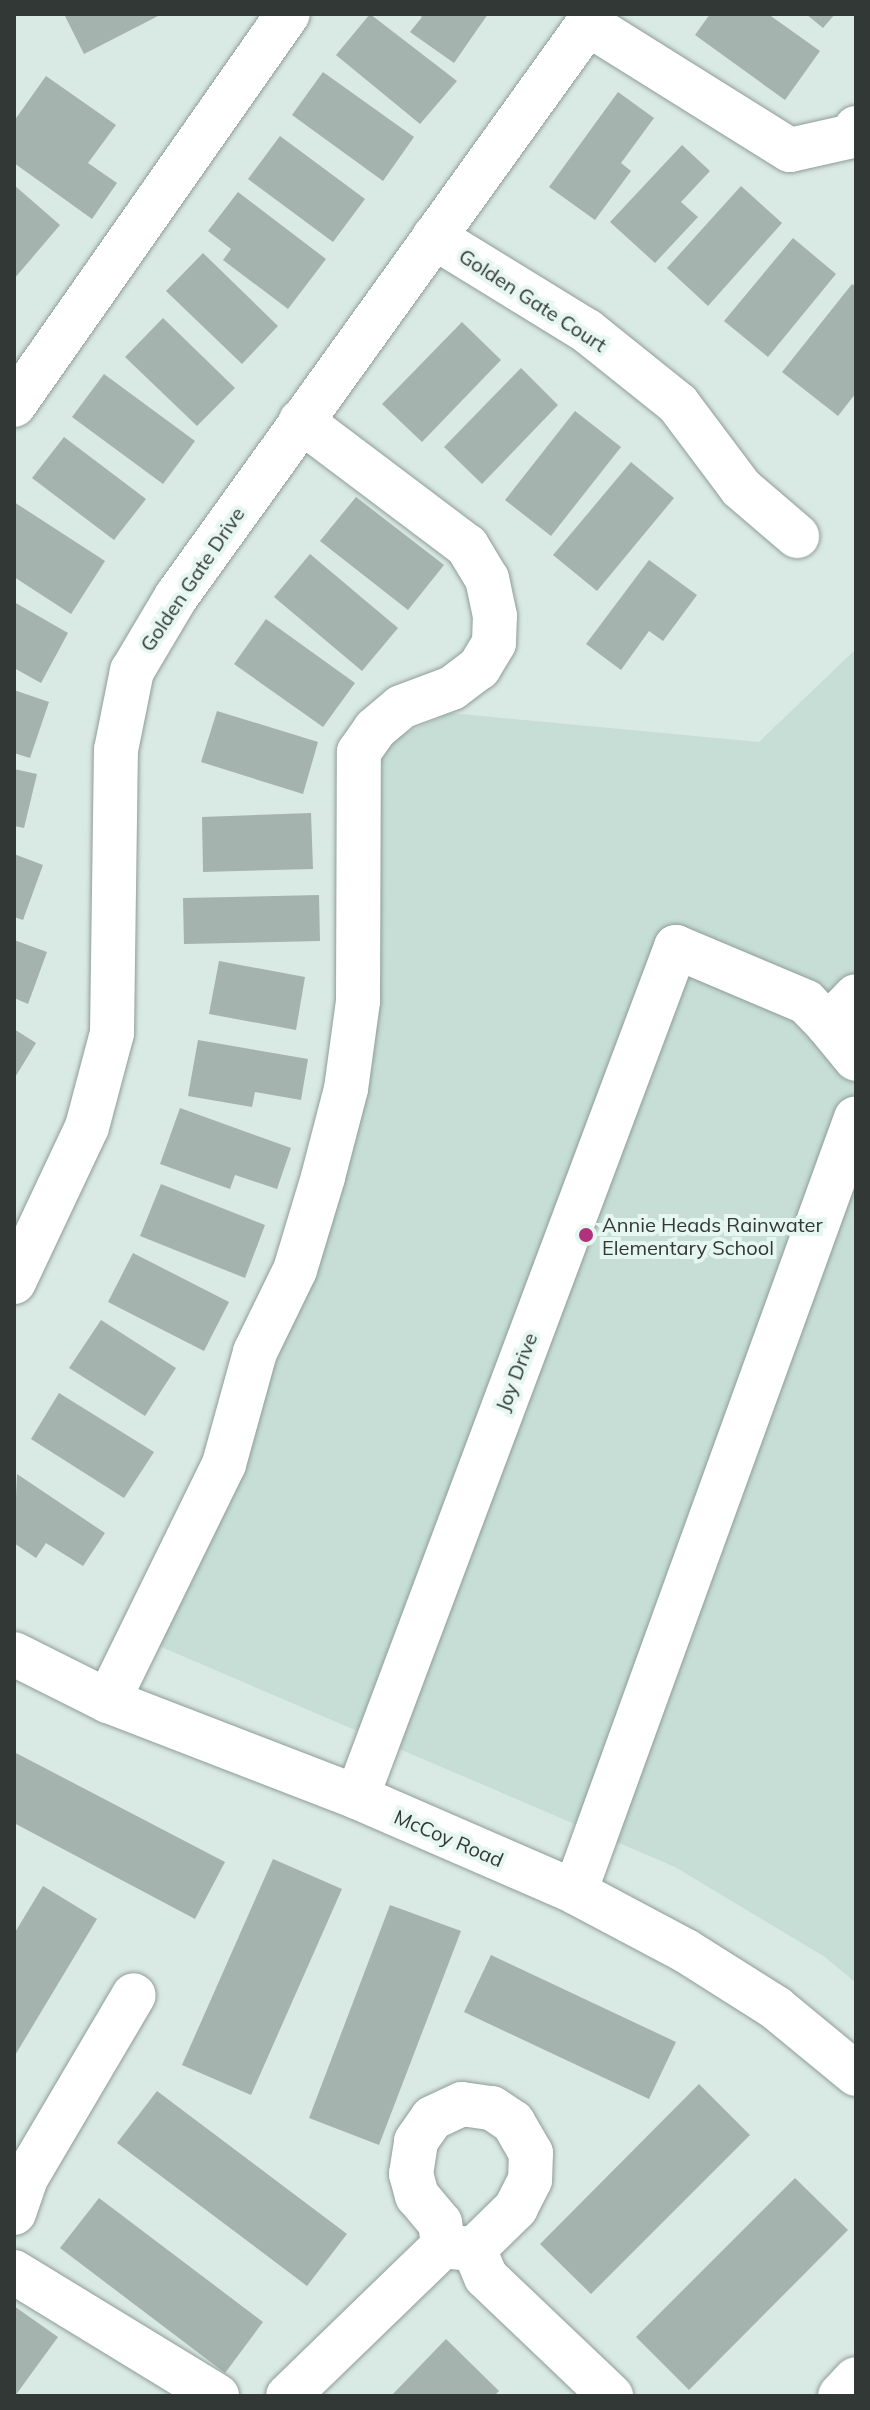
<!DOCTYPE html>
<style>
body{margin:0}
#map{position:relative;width:870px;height:2410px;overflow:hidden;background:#d9e9e3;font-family:Mulish,sans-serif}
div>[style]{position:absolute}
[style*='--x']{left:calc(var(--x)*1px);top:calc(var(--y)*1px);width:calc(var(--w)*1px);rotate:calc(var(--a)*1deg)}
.built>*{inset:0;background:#c6ded6}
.building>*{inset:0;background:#a4b3ae}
.roads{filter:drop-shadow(0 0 2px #8f9d98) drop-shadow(0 0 2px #8f9d98)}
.minor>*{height:44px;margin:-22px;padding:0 22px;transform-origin:22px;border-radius:22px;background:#fff}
.major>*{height:44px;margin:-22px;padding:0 22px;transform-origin:22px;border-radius:22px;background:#fff}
.dots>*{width:22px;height:22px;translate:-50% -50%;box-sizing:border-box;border:4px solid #e6f6f0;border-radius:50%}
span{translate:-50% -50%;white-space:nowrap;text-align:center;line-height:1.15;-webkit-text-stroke:8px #e6f6f0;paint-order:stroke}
.street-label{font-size:20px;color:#323836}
.poi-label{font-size:20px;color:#323836}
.left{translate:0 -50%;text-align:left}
.frame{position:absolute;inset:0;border:16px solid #323836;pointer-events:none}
</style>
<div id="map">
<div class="built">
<i style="clip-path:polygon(856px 649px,856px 1983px,825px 1957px,675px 1867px,159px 1646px,291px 1327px,371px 1045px,367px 751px,450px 713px,759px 742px)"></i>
</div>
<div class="building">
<i style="clip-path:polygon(64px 14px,162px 14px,84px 54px)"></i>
<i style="clip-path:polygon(370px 14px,457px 81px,420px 124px,336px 55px)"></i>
<i style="clip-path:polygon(418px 14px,488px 14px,454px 63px,410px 32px,422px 17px)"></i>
<i style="clip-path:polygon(710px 14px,768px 14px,820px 51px,785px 100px,695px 35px)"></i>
<i style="clip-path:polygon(806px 14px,835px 14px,823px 28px)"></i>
<i style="clip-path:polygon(323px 72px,414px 137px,383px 181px,292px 115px)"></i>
<i style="clip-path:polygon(46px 76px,116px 125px,88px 163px,117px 183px,92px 219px,14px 163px,14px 121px)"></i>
<i style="clip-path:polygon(618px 92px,654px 118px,621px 163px,631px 171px,595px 220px,549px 187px)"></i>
<i style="clip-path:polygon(280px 136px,365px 199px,333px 242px,248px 179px)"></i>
<i style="clip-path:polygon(682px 145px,710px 171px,681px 202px,698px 217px,655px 263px,610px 222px)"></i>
<i style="clip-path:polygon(14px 185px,60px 225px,14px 279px)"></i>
<i style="clip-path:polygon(741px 186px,782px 223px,708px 306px,667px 268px)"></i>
<i style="clip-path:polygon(238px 192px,326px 259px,288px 309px,223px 260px,231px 249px,208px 231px)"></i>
<i style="clip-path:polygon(793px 238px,836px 274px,768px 357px,724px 321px)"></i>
<i style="clip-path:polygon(203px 253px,278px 326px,242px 364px,166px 291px)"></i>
<i style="clip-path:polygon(852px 284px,856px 287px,856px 393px,838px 416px,782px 372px)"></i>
<i style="clip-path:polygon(163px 318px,235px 388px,197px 426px,125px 357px)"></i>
<i style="clip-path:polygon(462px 322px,501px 360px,422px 442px,382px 404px)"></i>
<i style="clip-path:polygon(521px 368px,558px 405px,482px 484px,444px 447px)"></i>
<i style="clip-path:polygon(104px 374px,195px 441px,163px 484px,72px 417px)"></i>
<i style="clip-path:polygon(575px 411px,621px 447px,551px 536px,505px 500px)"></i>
<i style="clip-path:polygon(64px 437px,146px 499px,114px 540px,32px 478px)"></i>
<i style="clip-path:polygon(631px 462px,674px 498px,597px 591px,553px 555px)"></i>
<i style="clip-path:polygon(356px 497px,444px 565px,408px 610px,320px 541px)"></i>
<i style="clip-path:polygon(14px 502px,105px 561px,71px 614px,14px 577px)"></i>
<i style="clip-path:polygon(310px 554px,398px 628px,362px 671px,274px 597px)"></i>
<i style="clip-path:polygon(649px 560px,697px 595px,663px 641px,649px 631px,621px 670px,586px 644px)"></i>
<i style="clip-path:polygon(14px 602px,68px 633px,41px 683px,14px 668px)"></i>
<i style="clip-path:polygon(266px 619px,355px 683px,323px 727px,234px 664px)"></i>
<i style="clip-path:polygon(14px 690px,49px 702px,30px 758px,14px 753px)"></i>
<i style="clip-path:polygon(217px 711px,318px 742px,303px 794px,201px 762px)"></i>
<i style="clip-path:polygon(14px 769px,37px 774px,24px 828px,14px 826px)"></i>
<i style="clip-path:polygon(311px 813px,313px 869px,203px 872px,202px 817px)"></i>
<i style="clip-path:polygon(14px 854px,43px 865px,23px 920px,14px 917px)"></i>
<i style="clip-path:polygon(319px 895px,320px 941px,184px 944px,183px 898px)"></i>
<i style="clip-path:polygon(14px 940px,47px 952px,28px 1004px,14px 998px)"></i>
<i style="clip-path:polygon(219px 961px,305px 977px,296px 1030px,209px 1014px)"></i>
<i style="clip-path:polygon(14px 1029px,36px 1043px,14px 1079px)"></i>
<i style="clip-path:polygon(198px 1040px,308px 1059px,301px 1100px,255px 1092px,252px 1107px,188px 1096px)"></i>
<i style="clip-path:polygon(180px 1108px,291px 1148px,277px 1189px,235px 1175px,230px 1189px,160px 1164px)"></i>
<i style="clip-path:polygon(161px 1184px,265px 1225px,245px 1278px,140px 1236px)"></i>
<i style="clip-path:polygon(133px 1253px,229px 1302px,204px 1351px,108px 1302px)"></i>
<i style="clip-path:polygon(101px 1320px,176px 1368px,145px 1416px,69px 1368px)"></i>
<i style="clip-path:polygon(59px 1393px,154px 1452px,124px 1498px,31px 1439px)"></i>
<i style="clip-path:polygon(17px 1474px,105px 1533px,83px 1566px,46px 1543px,36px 1558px,14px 1543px)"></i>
<i style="clip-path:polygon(14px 1752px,225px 1862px,195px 1919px,14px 1823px)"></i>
<i style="clip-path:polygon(273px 1859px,342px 1889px,251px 2095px,182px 2065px)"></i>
<i style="clip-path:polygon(43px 1886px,97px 1919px,14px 2057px,14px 1934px)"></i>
<i style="clip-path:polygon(390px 1905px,461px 1931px,379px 2145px,309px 2118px)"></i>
<i style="clip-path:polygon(491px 1955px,676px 2042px,649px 2099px,464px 2012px)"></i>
<i style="clip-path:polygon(699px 2084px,750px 2135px,591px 2294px,540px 2244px)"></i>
<i style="clip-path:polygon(157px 2091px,347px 2234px,307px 2286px,117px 2143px)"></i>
<i style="clip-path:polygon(795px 2178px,848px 2230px,689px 2390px,636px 2337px)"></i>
<i style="clip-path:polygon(99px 2198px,263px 2322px,225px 2373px,60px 2248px)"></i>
<i style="clip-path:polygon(14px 2306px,58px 2337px,15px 2396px,14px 2396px)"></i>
<i style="clip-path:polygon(446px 2339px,499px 2391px,494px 2396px,391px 2396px)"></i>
</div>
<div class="roads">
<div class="minor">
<i style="--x:588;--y:24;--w:238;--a:32"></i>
<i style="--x:790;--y:150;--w:64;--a:-12.7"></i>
<i style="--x:852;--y:136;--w:9;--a:-63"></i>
<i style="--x:434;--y:237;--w:180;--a:31.6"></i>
<i style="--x:587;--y:331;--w:117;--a:38.7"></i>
<i style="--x:678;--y:404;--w:105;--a:53.1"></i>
<i style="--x:741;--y:488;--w:74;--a:40.6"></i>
<i style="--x:14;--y:405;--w:477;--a:-55"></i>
<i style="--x:828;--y:1025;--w:44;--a:50.5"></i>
<i style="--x:14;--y:1282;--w:171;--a:-64.8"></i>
<i style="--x:87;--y:1127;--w:97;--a:-75.1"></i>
<i style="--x:112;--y:1033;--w:283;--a:-89.2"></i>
<i style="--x:116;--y:750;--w:81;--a:-78.6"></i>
<i style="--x:132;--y:671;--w:86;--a:-59.3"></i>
<i style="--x:176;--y:597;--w:718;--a:-54.3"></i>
<i style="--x:14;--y:1654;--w:105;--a:26.6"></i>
<i style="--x:108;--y:1701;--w:267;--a:21.1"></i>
<i style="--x:357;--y:1797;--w:238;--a:23.5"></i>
<i style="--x:575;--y:1892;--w:126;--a:28"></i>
<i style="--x:686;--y:1951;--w:107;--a:32.3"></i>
<i style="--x:776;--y:2008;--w:104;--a:39.5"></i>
<i style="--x:108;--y:1701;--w:264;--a:-63.9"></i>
<i style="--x:224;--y:1464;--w:116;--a:-74.5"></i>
<i style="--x:255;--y:1352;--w:91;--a:-64"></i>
<i style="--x:295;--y:1270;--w:97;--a:-73.2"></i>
<i style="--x:323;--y:1177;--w:91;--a:-75.4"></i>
<i style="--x:346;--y:1089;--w:89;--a:-82.2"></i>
<i style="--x:358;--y:1001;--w:249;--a:-89.8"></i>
<i style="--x:359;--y:752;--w:28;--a:-55"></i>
<i style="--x:375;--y:729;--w:34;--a:-40"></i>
<i style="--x:401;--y:707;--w:54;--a:-20.4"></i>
<i style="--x:452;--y:688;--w:34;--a:-37"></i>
<i style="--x:479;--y:668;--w:29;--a:-59"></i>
<i style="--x:494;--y:643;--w:27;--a:-88"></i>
<i style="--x:495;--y:616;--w:38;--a:-102"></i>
<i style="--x:487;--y:579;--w:39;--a:-121"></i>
<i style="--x:467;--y:546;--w:208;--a:-143"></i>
<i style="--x:357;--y:1797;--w:908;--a:-69.43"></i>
<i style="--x:676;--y:947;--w:141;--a:22.9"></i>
<i style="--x:806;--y:1002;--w:32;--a:46"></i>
<i style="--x:828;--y:1025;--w:40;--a:-46"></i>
<i style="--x:575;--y:1892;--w:823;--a:-70.05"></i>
<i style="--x:14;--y:2213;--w:37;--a:-71"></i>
<i style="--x:26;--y:2178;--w:212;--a:-59.5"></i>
<i style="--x:443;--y:2246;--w:23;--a:-97"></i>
<i style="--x:440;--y:2223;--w:35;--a:-130"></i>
<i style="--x:417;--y:2196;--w:23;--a:-105"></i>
<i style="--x:411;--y:2174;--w:33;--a:-81"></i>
<i style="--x:416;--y:2141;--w:28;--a:-55"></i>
<i style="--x:432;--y:2118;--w:33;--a:-25"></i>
<i style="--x:462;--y:2104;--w:30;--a:8"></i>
<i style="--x:492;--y:2108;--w:25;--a:34"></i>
<i style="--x:513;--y:2122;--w:36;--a:60"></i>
<i style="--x:531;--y:2153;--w:27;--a:92"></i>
<i style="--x:530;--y:2180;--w:31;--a:117"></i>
<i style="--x:516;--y:2208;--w:59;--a:135.7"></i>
<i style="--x:474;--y:2249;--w:30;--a:67"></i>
<i style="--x:486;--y:2277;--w:173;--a:43.6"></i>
<i style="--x:14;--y:2272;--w:238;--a:31.4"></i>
<i style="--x:288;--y:2396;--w:216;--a:-44.1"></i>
<i style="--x:443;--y:2246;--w:29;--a:6"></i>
</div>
<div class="major">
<i style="--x:840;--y:2396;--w:23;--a:-47"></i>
</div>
</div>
<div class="dots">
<i style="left:586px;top:1235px;background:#b2317d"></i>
</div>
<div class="street-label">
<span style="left:533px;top:300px;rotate:33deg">Golden Gate Court</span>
<span style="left:192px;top:579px;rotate:-56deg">Golden Gate Drive</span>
<span style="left:516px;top:1372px;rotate:-69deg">Joy Drive</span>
<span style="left:449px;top:1838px;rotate:23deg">McCoy Road</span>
</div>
<div class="poi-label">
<span class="left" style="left:602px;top:1236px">Annie Heads Rainwater<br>Elementary School</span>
</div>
<div class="frame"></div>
</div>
